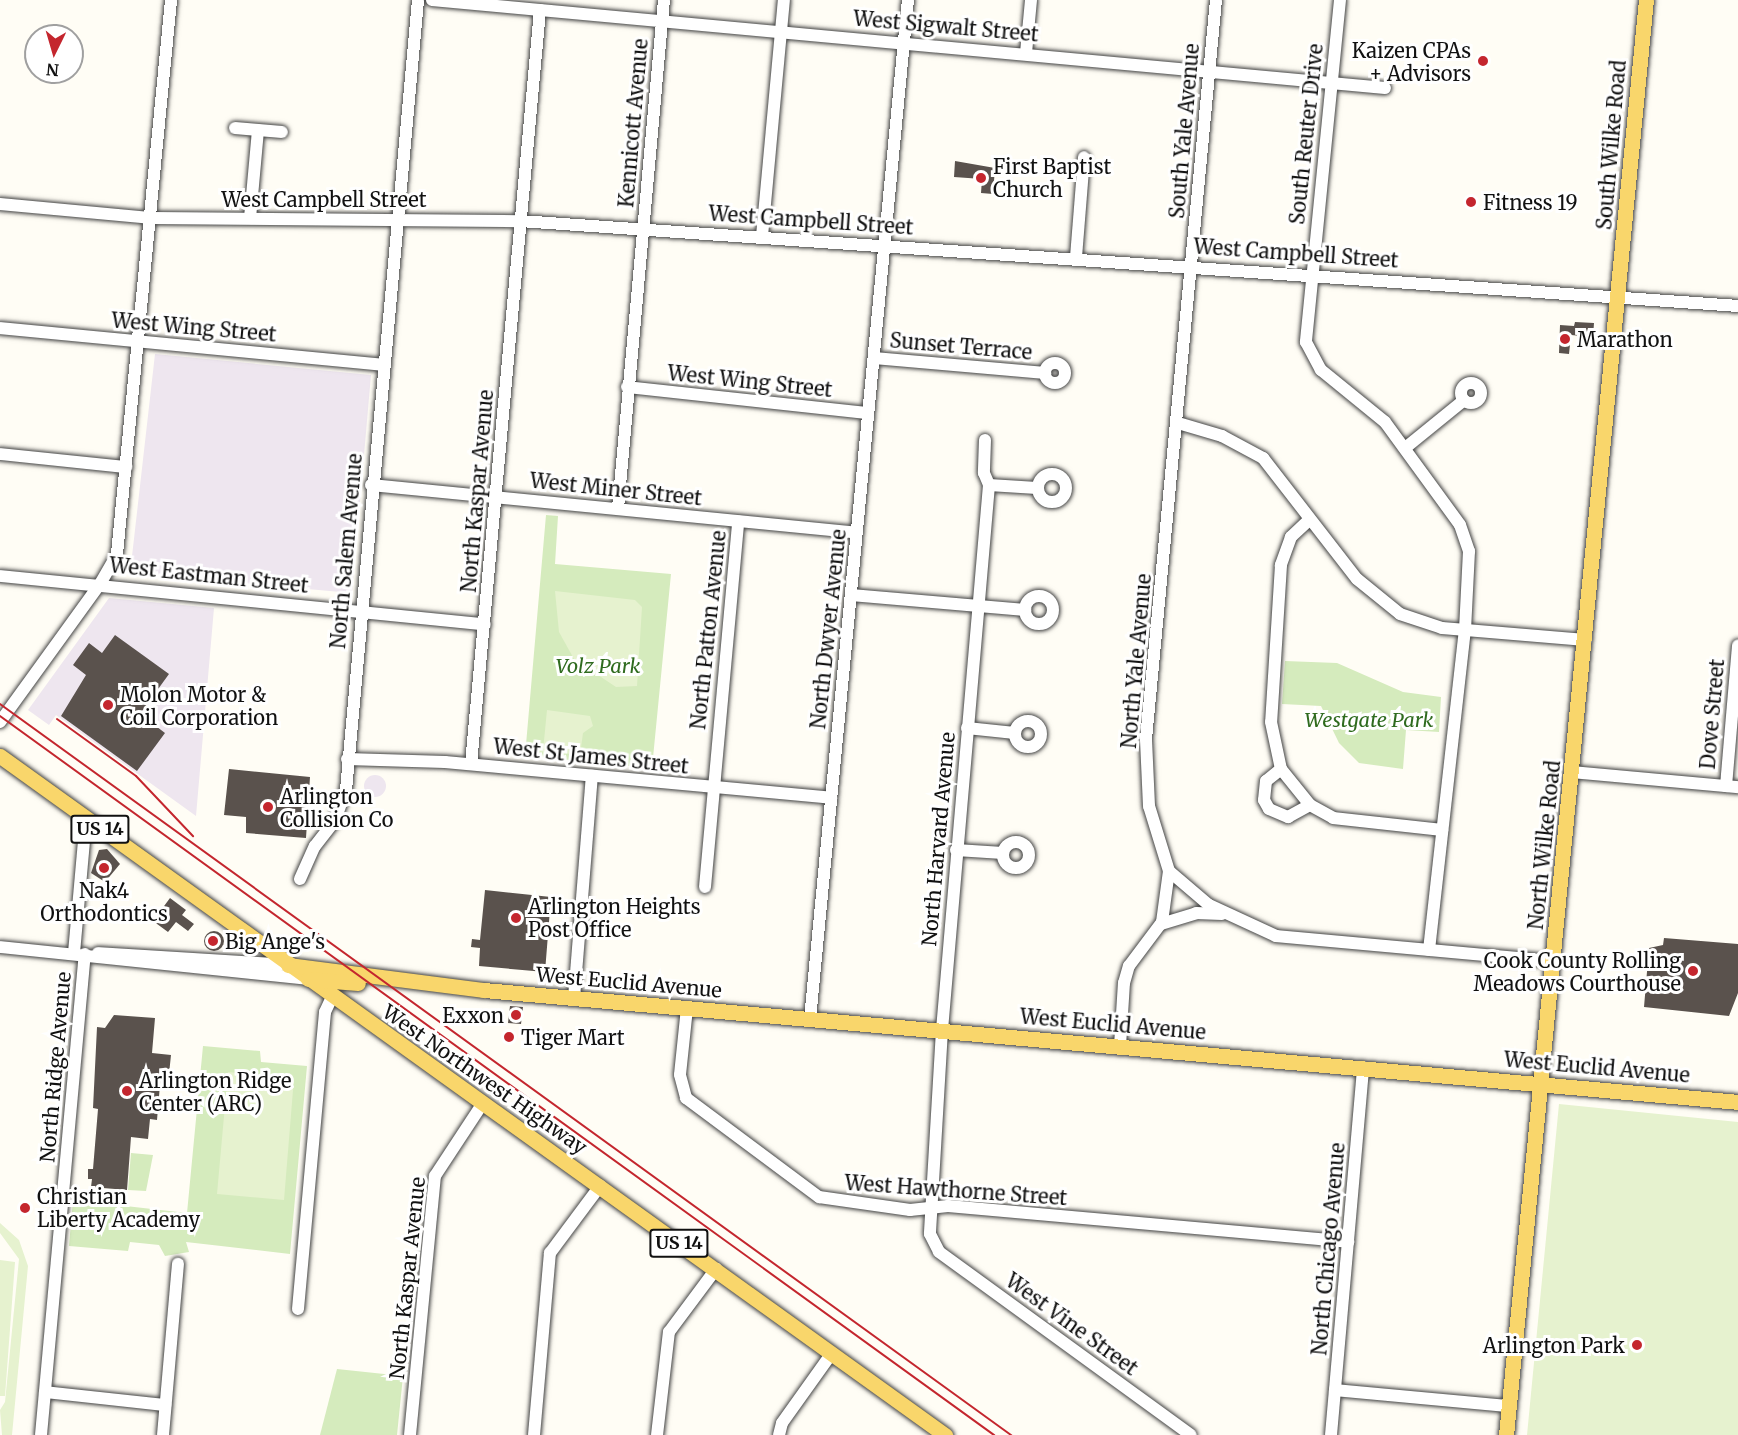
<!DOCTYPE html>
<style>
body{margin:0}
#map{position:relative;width:1738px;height:1435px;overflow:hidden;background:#fffdf5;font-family:Merriweather,serif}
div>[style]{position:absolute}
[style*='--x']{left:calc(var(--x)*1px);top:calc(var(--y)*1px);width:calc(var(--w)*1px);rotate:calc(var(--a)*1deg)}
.industrial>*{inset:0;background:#eee6ef}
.round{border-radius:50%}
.green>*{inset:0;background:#d5ebbd}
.pitch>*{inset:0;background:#e6f2cf}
.building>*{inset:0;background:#5a524d}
.roads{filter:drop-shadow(0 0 2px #444) drop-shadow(0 0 2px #444)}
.minor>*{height:12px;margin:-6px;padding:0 6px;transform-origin:6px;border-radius:6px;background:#fff}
.minor>.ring{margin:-6px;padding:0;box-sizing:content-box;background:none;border:12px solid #fff;border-radius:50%}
.major>*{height:15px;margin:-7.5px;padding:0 7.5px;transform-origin:7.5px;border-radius:7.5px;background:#f9d66b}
.rail>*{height:2px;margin:-1px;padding:0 1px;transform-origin:1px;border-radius:1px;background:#c4262e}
.dots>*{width:16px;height:16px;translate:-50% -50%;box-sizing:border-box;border:3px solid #fff;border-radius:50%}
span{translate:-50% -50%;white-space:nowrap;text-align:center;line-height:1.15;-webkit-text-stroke:6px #fff;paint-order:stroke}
.shield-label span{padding:2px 4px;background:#fff;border:2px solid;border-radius:4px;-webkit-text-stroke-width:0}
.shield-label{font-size:18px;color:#111;font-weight:700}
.street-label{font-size:20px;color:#111}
.poi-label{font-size:20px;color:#111}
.right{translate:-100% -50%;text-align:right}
.left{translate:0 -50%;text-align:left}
.park-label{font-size:20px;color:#2f6b1f;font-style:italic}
.north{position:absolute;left:24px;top:24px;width:60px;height:60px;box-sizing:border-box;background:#fff;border:2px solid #a0a0a0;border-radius:50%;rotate:185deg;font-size:16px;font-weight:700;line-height:24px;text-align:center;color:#111}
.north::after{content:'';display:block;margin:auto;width:21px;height:27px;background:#c4262e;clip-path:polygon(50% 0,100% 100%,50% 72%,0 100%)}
</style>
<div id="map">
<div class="industrial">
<i style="clip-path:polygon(155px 354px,371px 375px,352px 593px,126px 573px,131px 565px)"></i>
<i style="clip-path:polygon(109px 598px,214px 608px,196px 816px,56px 715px,49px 725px,28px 710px)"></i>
<i class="round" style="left:364px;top:775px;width:22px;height:22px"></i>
</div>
<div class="green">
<i style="clip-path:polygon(546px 515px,558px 516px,555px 564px,671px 574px,652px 768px,525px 756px)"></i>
<i style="clip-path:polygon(1285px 661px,1337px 663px,1403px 692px,1441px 697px,1439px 732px,1406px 730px,1403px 769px,1359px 763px,1339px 743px,1321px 706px,1282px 704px)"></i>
<i style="clip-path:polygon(203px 1046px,260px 1051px,261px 1062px,307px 1066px,290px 1254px,186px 1242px,189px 1252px,165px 1256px,159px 1245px,130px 1242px,128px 1251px,69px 1246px,73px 1200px,187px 1213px)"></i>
<i style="clip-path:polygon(131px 1153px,153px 1155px,146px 1191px,128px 1190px)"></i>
<i style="clip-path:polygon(337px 1369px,403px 1376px,397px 1435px,320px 1435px)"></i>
</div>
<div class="pitch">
<i style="clip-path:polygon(555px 591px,635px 600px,642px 607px,637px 686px,616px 687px,574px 659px,559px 632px)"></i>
<i style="clip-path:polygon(547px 710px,590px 716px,593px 726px,583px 733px,580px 755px,543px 751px)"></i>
<i style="clip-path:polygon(228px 1072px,294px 1078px,284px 1200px,217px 1194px)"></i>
<i style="clip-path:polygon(1559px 1104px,1738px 1122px,1738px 1435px,1527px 1435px)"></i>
<i style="clip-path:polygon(0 1223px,19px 1240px,28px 1266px,12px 1435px,2px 1435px,0 1410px,5px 1402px,19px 1259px,0 1233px)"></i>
<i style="clip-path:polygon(0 1260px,15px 1262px,5px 1396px,0 1396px)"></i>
</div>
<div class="building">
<i style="clip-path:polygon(955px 161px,995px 168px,993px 194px,981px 193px,982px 179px,954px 177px)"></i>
<i style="clip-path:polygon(1575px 322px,1594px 323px,1593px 337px,1571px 335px,1569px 354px,1559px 353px,1560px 325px,1574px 326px)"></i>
<i style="clip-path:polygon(115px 635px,169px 674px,140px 714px,165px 733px,137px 771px,61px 716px,86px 675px,73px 665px,89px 643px,102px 653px)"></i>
<i style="clip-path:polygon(229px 769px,310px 777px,306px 838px,246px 833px,246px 817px,224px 815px)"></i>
<i style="clip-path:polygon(107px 849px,120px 864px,105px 882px,91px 873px,99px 850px)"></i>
<i style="clip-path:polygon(485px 890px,551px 897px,545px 972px,479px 966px,480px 948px,471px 947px,472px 939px,480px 940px)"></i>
<i style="clip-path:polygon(170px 898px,186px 910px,182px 915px,194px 924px,188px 931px,176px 922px,168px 932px,153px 921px)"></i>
<i class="round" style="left:204px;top:931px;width:20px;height:20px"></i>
<i style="clip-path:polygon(1664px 938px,1738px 944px,1738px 993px,1729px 1016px,1644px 1007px,1649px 948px,1663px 945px)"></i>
<i style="clip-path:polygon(510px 1006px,523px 1007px,521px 1024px,508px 1023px)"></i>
<i style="clip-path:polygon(114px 1015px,155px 1018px,152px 1053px,171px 1055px,169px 1074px,161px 1073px,157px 1120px,150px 1119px,148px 1139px,131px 1137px,127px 1190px,91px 1187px,92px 1179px,88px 1179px,88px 1169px,93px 1169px,98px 1109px,93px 1108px,97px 1027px,105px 1028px)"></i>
</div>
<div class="roads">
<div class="minor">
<i style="--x:432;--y:0;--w:957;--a:5.28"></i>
<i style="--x:1340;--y:0;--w:344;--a:95.7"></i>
<i style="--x:1306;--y:342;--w:32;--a:62"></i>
<i style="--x:1321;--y:370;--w:82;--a:39.1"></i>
<i style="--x:1385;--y:422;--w:127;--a:53.9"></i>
<i style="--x:1460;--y:525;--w:28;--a:71"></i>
<i style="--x:1469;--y:551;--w:78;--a:92.9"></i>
<i style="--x:1465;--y:629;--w:323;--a:96.4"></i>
<i style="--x:1026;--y:53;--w:53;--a:-84.6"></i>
<i style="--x:235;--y:128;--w:47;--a:4.9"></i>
<i style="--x:0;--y:204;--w:153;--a:5.3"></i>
<i style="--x:152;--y:218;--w:368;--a:0.5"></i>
<i style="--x:520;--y:221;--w:1221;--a:3.99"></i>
<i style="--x:250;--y:218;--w:88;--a:-84.8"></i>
<i style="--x:762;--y:236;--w:237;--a:-84.7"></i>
<i style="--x:1076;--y:257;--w:100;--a:-85.4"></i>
<i style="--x:0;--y:328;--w:386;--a:5.5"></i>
<i style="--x:874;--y:358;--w:172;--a:5"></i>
<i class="ring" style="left:1045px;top:363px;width:8px;height:8px"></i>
<i class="ring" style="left:1461px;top:383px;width:8px;height:8px"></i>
<i style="--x:627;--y:387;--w:242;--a:6.2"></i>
<i style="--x:1178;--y:423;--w:46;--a:16.5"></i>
<i style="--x:1222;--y:436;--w:47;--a:28.2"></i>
<i style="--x:1263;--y:458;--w:153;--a:52.2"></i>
<i style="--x:1357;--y:579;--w:55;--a:39.1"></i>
<i style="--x:1400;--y:614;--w:44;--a:18.4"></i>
<i style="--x:1442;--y:628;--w:144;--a:4.8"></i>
<i style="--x:985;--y:440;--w:33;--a:92"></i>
<i style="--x:984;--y:473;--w:13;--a:67"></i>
<i style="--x:989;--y:485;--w:547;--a:94.93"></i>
<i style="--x:942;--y:1030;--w:204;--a:93.4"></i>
<i style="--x:930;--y:1234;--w:20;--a:63"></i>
<i style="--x:939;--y:1252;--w:311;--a:36"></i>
<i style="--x:1405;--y:448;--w:76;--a:-39.1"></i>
<i style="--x:0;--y:454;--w:127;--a:5.9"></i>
<i class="ring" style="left:1038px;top:474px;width:16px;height:16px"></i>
<i style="--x:371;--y:485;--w:488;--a:5.6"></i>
<i style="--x:989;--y:485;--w:48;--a:3.6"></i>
<i style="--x:618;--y:508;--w:510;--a:-84.83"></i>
<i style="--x:1309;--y:520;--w:25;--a:137"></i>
<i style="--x:1291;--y:537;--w:30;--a:110"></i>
<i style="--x:1281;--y:565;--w:157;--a:93.6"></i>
<i style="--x:1271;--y:722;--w:48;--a:78"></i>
<i style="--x:1281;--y:769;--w:46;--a:51.1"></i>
<i style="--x:1310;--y:805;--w:26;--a:29"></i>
<i style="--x:1333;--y:818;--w:110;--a:6.3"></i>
<i style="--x:0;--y:576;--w:487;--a:5.7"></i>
<i style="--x:851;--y:595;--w:175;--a:4.9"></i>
<i class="ring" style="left:1025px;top:596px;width:16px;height:16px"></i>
<i class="ring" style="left:1015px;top:721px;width:14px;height:14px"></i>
<i style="--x:0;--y:722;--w:170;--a:-54.1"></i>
<i style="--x:100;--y:584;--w:34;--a:-60"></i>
<i style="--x:117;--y:554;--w:557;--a:-84.43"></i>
<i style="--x:967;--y:728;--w:48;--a:5.9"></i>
<i style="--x:347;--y:759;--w:98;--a:1.8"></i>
<i style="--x:445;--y:762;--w:388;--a:5.3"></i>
<i style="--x:471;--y:764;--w:757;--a:-84.77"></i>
<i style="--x:1281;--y:769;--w:19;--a:141"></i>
<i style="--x:1266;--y:781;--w:19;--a:96"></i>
<i style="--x:1264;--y:800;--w:10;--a:61"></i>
<i style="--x:1269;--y:809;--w:21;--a:23"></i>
<i style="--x:1288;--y:817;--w:25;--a:-29"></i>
<i style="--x:1572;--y:772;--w:167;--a:5.2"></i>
<i style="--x:1726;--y:786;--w:141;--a:-85.1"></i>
<i class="ring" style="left:1003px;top:842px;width:14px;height:14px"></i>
<i style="--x:956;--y:850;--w:47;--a:3.7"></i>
<i style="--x:1169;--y:871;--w:52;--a:40.4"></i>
<i style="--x:1209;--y:905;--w:74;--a:24.8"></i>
<i style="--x:1276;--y:936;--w:278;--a:5.2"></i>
<i style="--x:300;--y:879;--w:36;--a:-66"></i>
<i style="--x:315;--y:846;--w:33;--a:-52"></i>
<i style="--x:335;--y:820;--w:32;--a:-70"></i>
<i style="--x:346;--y:790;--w:793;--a:-84.79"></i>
<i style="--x:705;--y:887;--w:367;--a:-84.8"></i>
<i style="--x:1161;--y:924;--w:37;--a:-17"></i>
<i style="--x:1196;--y:913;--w:26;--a:2"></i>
<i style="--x:0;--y:947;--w:310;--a:5.9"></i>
<i style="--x:74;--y:953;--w:135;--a:-84.9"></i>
<i style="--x:98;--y:953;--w:190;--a:3.6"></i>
<i style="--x:574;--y:998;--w:223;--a:-85.4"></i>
<i style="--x:687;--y:1008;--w:67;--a:96"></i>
<i style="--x:680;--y:1075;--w:24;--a:75"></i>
<i style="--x:686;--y:1098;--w:166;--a:36.7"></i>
<i style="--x:819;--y:1197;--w:92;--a:8.1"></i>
<i style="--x:910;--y:1210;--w:38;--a:-6"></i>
<i style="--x:948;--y:1206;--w:402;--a:5.1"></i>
<i style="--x:810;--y:1019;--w:1024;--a:-84.51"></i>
<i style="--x:1120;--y:1046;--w:63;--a:-86.4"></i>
<i style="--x:1124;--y:983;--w:18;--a:-74"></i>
<i style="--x:1129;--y:966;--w:55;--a:-53.1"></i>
<i style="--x:1162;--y:922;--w:51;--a:-82.2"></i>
<i style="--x:1169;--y:871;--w:68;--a:-107.1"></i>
<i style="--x:1149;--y:806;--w:67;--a:-92.6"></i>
<i style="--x:1146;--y:739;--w:742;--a:-84.59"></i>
<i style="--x:298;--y:1309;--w:298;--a:-84.8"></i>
<i style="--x:325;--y:1012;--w:17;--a:-65"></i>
<i style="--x:1335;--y:1390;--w:175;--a:5.3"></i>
<i style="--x:45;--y:1392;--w:121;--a:6.2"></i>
<i style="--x:41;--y:1435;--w:483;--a:-84.8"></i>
<i style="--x:163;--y:1435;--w:172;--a:-85"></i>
<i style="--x:410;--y:1435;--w:260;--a:-84.5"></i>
<i style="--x:435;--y:1176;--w:87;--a:-56.7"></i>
<i style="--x:534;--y:1435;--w:183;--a:-85"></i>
<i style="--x:550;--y:1253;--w:84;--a:-53.3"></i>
<i style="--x:657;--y:1435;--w:104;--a:-83.4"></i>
<i style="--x:669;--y:1332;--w:79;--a:-53.3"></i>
<i style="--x:779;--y:1435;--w:12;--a:-76"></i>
<i style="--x:782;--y:1423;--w:86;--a:-54.5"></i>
<i style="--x:1331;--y:1435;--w:369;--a:-85"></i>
</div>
<div class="major">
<i style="--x:0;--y:756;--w:1164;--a:35.7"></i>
<i style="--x:288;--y:965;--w:198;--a:7.3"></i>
<i style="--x:484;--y:990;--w:1259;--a:5.1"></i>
<i style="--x:308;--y:979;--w:50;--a:4.6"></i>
<i style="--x:1506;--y:1435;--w:1442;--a:-84.43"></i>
</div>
</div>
<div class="rail">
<i style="--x:0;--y:704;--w:1248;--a:35.87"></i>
<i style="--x:0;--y:716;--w:1227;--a:35.88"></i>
<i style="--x:57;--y:719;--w:97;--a:35.8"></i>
<i style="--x:136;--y:776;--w:83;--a:46.5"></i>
</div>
<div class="dots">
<i style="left:1483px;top:61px;background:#c4262e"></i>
<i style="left:981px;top:178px;background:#c4262e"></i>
<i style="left:1471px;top:202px;background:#c4262e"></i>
<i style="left:1565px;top:339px;background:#c4262e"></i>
<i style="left:108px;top:705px;background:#c4262e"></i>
<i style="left:268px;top:807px;background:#c4262e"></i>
<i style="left:104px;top:868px;background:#c4262e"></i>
<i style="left:516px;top:918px;background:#c4262e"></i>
<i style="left:213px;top:941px;background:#c4262e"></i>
<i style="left:1693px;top:971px;background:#c4262e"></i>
<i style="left:516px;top:1015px;background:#c4262e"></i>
<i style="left:509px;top:1037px;background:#c4262e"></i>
<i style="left:127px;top:1091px;background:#c4262e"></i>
<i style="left:25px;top:1208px;background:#c4262e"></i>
<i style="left:1637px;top:1345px;background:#c4262e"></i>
</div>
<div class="shield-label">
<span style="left:100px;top:829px">US 14</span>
<span style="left:679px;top:1243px">US 14</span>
</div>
<div class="street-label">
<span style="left:946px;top:26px;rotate:5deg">West Sigwalt Street</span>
<span style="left:633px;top:123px;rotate:-85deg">Kennicott Avenue</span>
<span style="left:1184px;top:131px;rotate:-85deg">South Yale Avenue</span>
<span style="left:1306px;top:134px;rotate:-84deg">South Reuter Drive</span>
<span style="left:1611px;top:145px;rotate:-85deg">South Wilke Road</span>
<span style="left:324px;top:199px">West Campbell Street</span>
<span style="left:811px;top:220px;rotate:4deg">West Campbell Street</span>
<span style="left:1296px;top:253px;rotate:4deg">West Campbell Street</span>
<span style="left:194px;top:327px;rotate:5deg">West Wing Street</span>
<span style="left:961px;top:346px;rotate:5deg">Sunset Terrace</span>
<span style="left:750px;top:381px;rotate:6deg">West Wing Street</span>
<span style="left:616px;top:489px;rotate:6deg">West Miner Street</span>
<span style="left:477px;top:491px;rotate:-85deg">North Kaspar Avenue</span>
<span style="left:346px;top:551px;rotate:-85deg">North Salem Avenue</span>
<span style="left:209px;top:575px;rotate:6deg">West Eastman Street</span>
<span style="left:828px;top:629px;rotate:-84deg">North Dwyer Avenue</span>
<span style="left:708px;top:630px;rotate:-84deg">North Patton Avenue</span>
<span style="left:1136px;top:661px;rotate:-85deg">North Yale Avenue</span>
<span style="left:1712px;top:714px;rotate:-85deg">Dove Street</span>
<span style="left:591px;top:756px;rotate:6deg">West St James Street</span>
<span style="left:938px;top:839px;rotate:-85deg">North Harvard Avenue</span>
<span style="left:1544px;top:845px;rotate:-84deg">North Wilke Road</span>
<span style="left:629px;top:982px;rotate:5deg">West Euclid Avenue</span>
<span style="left:1113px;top:1024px;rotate:5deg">West Euclid Avenue</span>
<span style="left:55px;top:1067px;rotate:-85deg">North Ridge Avenue</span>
<span style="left:1597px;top:1067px;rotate:5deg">West Euclid Avenue</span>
<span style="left:485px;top:1079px;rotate:35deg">West Northwest Highway</span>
<span style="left:956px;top:1190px;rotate:4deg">West Hawthorne Street</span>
<span style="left:1328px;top:1249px;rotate:-85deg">North Chicago Avenue</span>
<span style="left:407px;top:1278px;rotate:-84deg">North Kaspar Avenue</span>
<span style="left:1072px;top:1324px;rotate:36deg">West Vine Street</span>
</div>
<div class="poi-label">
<span class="right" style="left:1471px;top:62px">Kaizen CPAs<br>+ Advisors</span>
<span class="left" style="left:993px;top:178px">First Baptist<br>Church</span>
<span class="left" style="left:1483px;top:202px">Fitness 19</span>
<span class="left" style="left:1577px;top:339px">Marathon</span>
<span class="left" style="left:120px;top:706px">Molon Motor &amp;<br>Coil Corporation</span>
<span class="left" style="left:280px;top:808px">Arlington<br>Collision Co</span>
<span style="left:104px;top:902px">Nak4<br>Orthodontics</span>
<span class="left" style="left:528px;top:918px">Arlington Heights<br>Post Office</span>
<span class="left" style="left:225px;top:941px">Big Ange's</span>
<span class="right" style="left:1681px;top:972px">Cook County Rolling<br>Meadows Courthouse</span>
<span class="right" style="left:504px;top:1015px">Exxon</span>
<span class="left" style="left:521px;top:1037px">Tiger Mart</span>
<span class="left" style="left:139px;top:1092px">Arlington Ridge<br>Center (ARC)</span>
<span class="left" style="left:37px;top:1208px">Christian<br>Liberty Academy</span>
<span class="right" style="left:1625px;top:1345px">Arlington Park</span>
</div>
<div class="park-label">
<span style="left:598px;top:665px">Volz Park</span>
<span style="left:1369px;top:719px">Westgate Park</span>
</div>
<div class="north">N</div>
</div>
